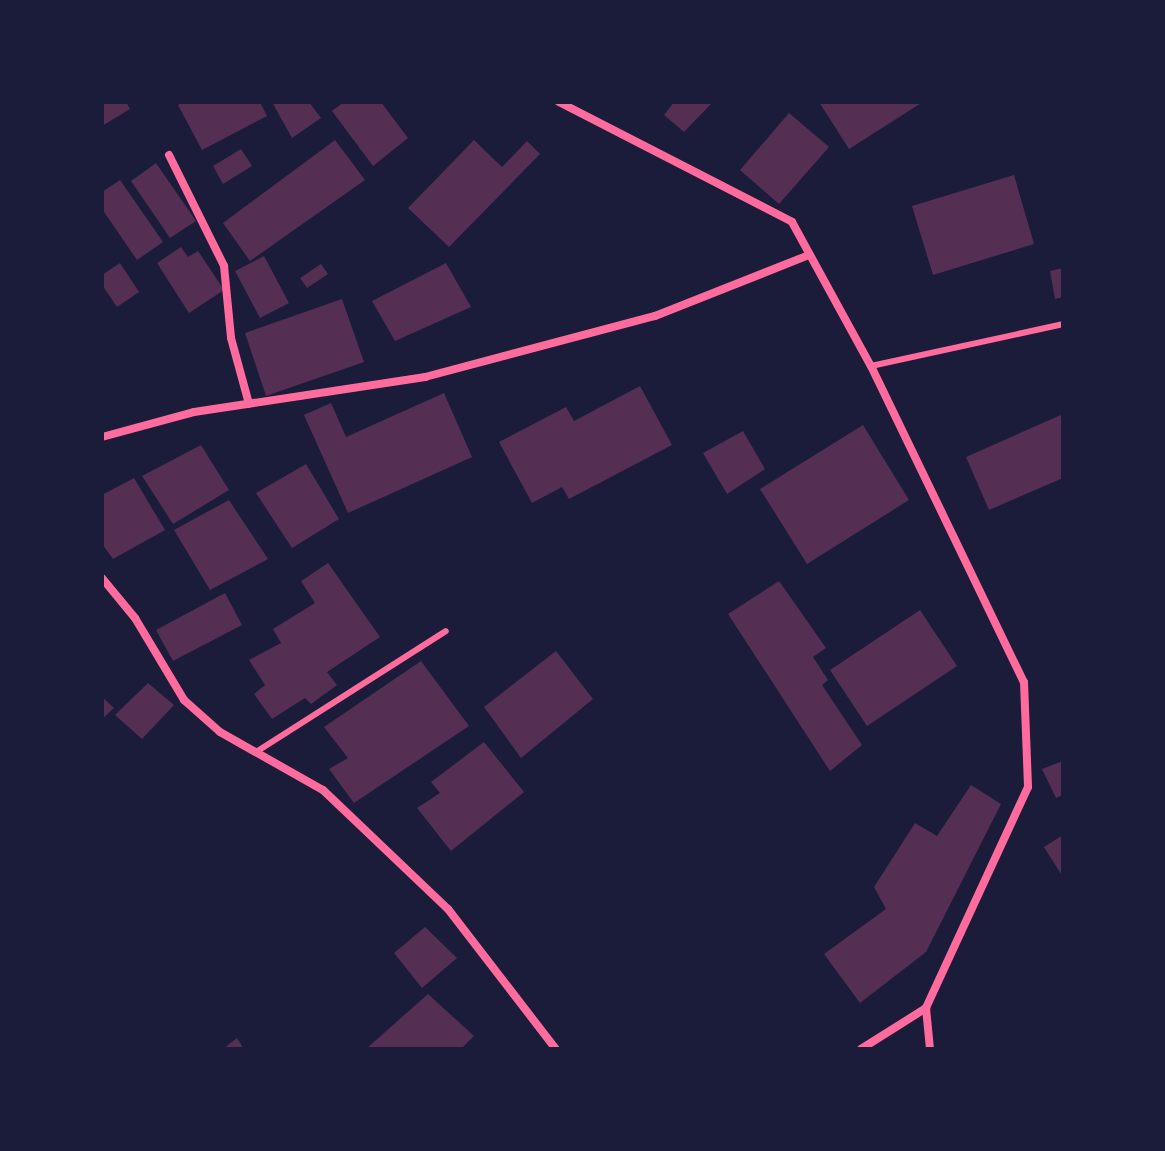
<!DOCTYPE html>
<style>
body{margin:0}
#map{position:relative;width:1165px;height:1151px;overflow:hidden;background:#1b1b3a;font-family:"Public Sans",sans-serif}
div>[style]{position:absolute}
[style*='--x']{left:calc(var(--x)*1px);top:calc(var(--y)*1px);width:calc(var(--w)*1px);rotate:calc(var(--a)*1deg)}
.building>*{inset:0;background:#542f53}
.service>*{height:6px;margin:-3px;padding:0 3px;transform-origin:3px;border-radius:3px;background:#ff6b9d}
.minor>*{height:8px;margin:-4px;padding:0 4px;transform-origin:4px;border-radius:4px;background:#ff6b9d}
span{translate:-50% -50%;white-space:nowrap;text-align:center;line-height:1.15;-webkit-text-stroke:6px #1b1b3a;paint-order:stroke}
.frame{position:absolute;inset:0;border:104px solid #1b1b3a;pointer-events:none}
</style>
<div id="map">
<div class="building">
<i style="clip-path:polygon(102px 102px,126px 102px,130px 109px,102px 126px)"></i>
<i style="clip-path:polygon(183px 102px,260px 102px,267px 116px,202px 150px,178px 105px)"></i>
<i style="clip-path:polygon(272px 102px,309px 102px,321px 118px,292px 138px)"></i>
<i style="clip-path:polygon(344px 102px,381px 102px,408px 138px,373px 166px,332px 111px)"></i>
<i style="clip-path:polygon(674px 102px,713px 102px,684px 132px,664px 115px)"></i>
<i style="clip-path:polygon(819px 102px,923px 102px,849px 149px)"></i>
<i style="clip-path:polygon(789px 113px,829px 147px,779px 204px,740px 170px)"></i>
<i style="clip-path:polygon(335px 140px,365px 180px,250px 261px,223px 223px)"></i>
<i style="clip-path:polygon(474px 140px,502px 167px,527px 141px,540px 154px,449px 247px,408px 208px)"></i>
<i style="clip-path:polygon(241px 149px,252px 166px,223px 184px,213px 166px)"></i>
<i style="clip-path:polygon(156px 163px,196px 221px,170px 238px,131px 181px)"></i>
<i style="clip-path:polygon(1014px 175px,1034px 244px,933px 275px,912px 206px)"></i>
<i style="clip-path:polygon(120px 180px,163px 242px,137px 260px,102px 209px,102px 192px)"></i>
<i style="clip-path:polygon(181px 247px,188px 257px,198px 251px,224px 290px,189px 313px,157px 263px)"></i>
<i style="clip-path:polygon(264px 256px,289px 303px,260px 318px,235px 271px)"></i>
<i style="clip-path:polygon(120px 263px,139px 292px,117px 307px,102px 285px,102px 275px)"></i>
<i style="clip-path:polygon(446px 263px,471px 307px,395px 341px,372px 301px)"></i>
<i style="clip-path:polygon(321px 264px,328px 274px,307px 288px,300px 278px)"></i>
<i style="clip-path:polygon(1063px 268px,1063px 297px,1055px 299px,1050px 271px)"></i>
<i style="clip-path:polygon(342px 299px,364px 362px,266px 396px,245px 333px)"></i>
<i style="clip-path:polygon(640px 386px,672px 445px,569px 499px,562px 487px,532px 503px,499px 442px,566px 407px,574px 421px)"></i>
<i style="clip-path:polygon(444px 393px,472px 457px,348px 513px,304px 415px,331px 403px,346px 437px)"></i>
<i style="clip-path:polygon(1063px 414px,1063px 478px,989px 510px,966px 457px)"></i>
<i style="clip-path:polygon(863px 425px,909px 500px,807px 564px,760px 489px)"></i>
<i style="clip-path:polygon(743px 431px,765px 469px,727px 494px,703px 453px)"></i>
<i style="clip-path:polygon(201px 445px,229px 490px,173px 524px,142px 476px)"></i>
<i style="clip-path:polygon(306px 464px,339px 519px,292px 548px,256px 493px)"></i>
<i style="clip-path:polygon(134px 478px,165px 530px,113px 559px,102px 544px,102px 495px)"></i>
<i style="clip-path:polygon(229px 500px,268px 559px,210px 590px,174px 530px)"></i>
<i style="clip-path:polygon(328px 563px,380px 637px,327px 672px,337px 685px,311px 704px,305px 698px,272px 719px,254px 694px,265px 685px,249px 660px,281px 643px,273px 629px,315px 603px,301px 581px)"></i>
<i style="clip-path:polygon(779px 581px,826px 648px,813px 657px,828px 680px,822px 685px,862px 745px,830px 771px,728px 614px)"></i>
<i style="clip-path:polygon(225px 593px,242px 625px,173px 661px,156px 630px)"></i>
<i style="clip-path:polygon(920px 610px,957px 666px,867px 726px,830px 670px)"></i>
<i style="clip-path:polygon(556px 651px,593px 699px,521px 758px,484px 707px)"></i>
<i style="clip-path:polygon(421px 661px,469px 726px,354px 803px,329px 769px,348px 758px,324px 727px)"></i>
<i style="clip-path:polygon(148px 683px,174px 705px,142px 739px,115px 715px)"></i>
<i style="clip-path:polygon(102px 697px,114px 708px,102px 719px)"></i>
<i style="clip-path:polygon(484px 742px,524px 792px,451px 851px,417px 808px,440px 793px,431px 782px)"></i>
<i style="clip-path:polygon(1063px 761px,1063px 795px,1056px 798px,1042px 769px)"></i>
<i style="clip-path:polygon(971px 785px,1001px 804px,926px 952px,860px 1003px,824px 954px,886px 909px,874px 887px,915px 823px,937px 836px)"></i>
<i style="clip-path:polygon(1063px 835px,1063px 877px,1044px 847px)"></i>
<i style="clip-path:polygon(425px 927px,457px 958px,422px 988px,394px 953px)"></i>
<i style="clip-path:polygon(428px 994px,474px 1036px,461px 1049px,366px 1049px)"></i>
<i style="clip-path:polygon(237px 1038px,244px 1049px,223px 1049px)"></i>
</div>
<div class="service">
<i style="--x:871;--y:366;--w:197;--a:-12.3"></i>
<i style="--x:256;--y:752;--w:225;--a:-32.5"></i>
</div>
<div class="minor">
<i style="--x:559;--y:102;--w:262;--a:27.2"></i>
<i style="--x:792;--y:222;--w:164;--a:61.3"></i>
<i style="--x:871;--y:366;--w:351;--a:64.2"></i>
<i style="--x:1024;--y:682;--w:105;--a:87.8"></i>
<i style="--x:1028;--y:787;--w:243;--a:114.8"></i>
<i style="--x:926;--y:1008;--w:41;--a:84.4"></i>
<i style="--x:169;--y:155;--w:124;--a:63.6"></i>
<i style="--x:224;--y:266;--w:72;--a:84.4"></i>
<i style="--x:231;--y:338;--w:68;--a:74.7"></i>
<i style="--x:102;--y:437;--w:95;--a:-15.2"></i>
<i style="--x:194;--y:412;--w:234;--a:-8.6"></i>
<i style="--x:425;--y:377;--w:238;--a:-14.9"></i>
<i style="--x:655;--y:316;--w:166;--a:-21.6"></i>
<i style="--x:102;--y:578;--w:52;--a:50.5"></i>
<i style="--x:135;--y:618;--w:96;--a:59.1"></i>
<i style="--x:184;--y:700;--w:48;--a:41.6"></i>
<i style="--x:220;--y:732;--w:118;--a:29.4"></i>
<i style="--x:323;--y:790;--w:173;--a:43.6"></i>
<i style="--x:448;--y:909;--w:177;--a:52.4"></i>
<i style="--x:861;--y:1049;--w:77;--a:-32.2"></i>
</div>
<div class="frame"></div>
</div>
